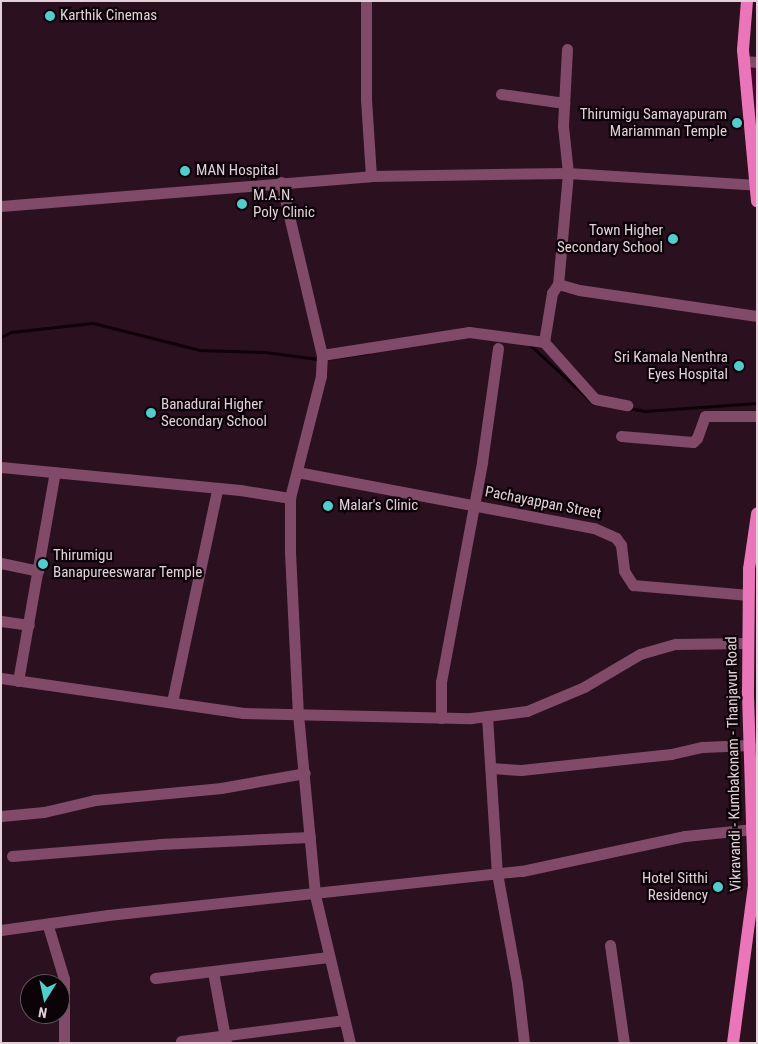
<!DOCTYPE html>
<style>
body{margin:0}
#map{position:relative;width:758px;height:1044px;overflow:hidden;background:#2b1020;font-family:"Roboto Condensed",sans-serif}
div>[style]{position:absolute}
[style*='--x']{left:calc(var(--x)*1px);top:calc(var(--y)*1px);width:calc(var(--w)*1px);rotate:calc(var(--a)*1deg)}
.green>*{inset:0;background:#490532}
.stream>*{height:3px;margin:-1.5px;padding:0 1.5px;transform-origin:1.5px;border-radius:1.5px;background:#0f0007}
.minor>*{height:11px;margin:-5.5px;padding:0 5.5px;transform-origin:5.5px;border-radius:5.5px;background:#824a69}
.major>*{height:12px;margin:-6px;padding:0 6px;transform-origin:6px;border-radius:6px;background:#ea76b9}
.dots>*{width:14px;height:14px;translate:-50% -50%;box-sizing:border-box;border:2px solid #0c0308;border-radius:50%}
span{translate:-50% -50%;white-space:nowrap;text-align:center;line-height:1.15;-webkit-text-stroke:4.5px #0c0308;paint-order:stroke}
.poi-label{font-size:15px;color:#e3d0d9}
.left{translate:0 -50%;text-align:left}
.right{translate:-100% -50%;text-align:right}
.street-label{font-size:15px;color:#e3d0d9}
.frame{position:absolute;inset:0;border:2px solid #e3d0d9;pointer-events:none}
.north{position:absolute;left:20px;top:974px;width:50px;height:50px;box-sizing:border-box;background:#0c0308;border:1px solid #62555c;border-radius:50%;rotate:190deg;font-size:14px;font-weight:700;line-height:20px;text-align:center;color:#e3d0d9}
.north::after{content:'';display:block;margin:auto;width:18px;height:22px;background:#52cdce;clip-path:polygon(50% 0,100% 100%,50% 72%,0 100%)}
</style>
<div id="map">
<div class="green">
<i style="clip-path:polygon(750px 67px,757px 68px,757px 149px)"></i>
</div>
<div class="stream">
<i style="--x:1;--y:337;--w:11;--a:-27"></i>
<i style="--x:11;--y:332;--w:82;--a:-6.3"></i>
<i style="--x:93;--y:323;--w:110;--a:14.2"></i>
<i style="--x:200;--y:350;--w:65;--a:1.8"></i>
<i style="--x:265;--y:352;--w:53;--a:7.5"></i>
<i style="--x:529;--y:344;--w:88;--a:42.7"></i>
<i style="--x:325;--y:359;--w:43;--a:-7.9"></i>
<i style="--x:628;--y:408;--w:17;--a:10"></i>
<i style="--x:645;--y:411;--w:112;--a:-4.1"></i>
</div>
<div class="minor">
<i style="--x:366;--y:1;--w:98;--a:90"></i>
<i style="--x:366;--y:99;--w:77;--a:86.3"></i>
<i style="--x:567;--y:49;--w:77;--a:93"></i>
<i style="--x:563;--y:126;--w:47;--a:83.9"></i>
<i style="--x:568;--y:173;--w:111;--a:95.1"></i>
<i style="--x:558;--y:284;--w:22;--a:16"></i>
<i style="--x:579;--y:290;--w:180;--a:8.3"></i>
<i style="--x:744;--y:61;--w:13;--a:4"></i>
<i style="--x:501;--y:94;--w:64;--a:8.1"></i>
<i style="--x:281;--y:182;--w:178;--a:76.7"></i>
<i style="--x:322;--y:355;--w:21;--a:93"></i>
<i style="--x:321;--y:376;--w:126;--a:104.3"></i>
<i style="--x:290;--y:498;--w:54;--a:90"></i>
<i style="--x:290;--y:552;--w:162;--a:87.2"></i>
<i style="--x:298;--y:714;--w:182;--a:84.6"></i>
<i style="--x:315;--y:895;--w:152;--a:76.7"></i>
<i style="--x:1;--y:206;--w:371;--a:-4.6"></i>
<i style="--x:371;--y:176;--w:197;--a:-0.9"></i>
<i style="--x:568;--y:173;--w:189;--a:3.6"></i>
<i style="--x:544;--y:342;--w:50;--a:-80.7"></i>
<i style="--x:552;--y:293;--w:11;--a:-56"></i>
<i style="--x:322;--y:355;--w:149;--a:-8.9"></i>
<i style="--x:469;--y:332;--w:76;--a:7.6"></i>
<i style="--x:544;--y:342;--w:76;--a:48.2"></i>
<i style="--x:595;--y:399;--w:33;--a:11"></i>
<i style="--x:621;--y:436;--w:72;--a:4.8"></i>
<i style="--x:693;--y:442;--w:6;--a:-45"></i>
<i style="--x:697;--y:438;--w:23;--a:-70"></i>
<i style="--x:705;--y:416;--w:52;--a:0"></i>
<i style="--x:1;--y:467;--w:240;--a:5.5"></i>
<i style="--x:240;--y:490;--w:51;--a:9.1"></i>
<i style="--x:297;--y:472;--w:302;--a:10.7"></i>
<i style="--x:594;--y:528;--w:24;--a:24"></i>
<i style="--x:616;--y:538;--w:9;--a:54"></i>
<i style="--x:621;--y:545;--w:26;--a:83"></i>
<i style="--x:624;--y:571;--w:17;--a:57"></i>
<i style="--x:633;--y:585;--w:116;--a:4.9"></i>
<i style="--x:1;--y:563;--w:38;--a:12"></i>
<i style="--x:1;--y:621;--w:28;--a:8"></i>
<i style="--x:1;--y:678;--w:245;--a:8.2"></i>
<i style="--x:243;--y:713;--w:228;--a:1.3"></i>
<i style="--x:471;--y:718;--w:56;--a:-7.1"></i>
<i style="--x:527;--y:711;--w:62;--a:-22.8"></i>
<i style="--x:584;--y:687;--w:65;--a:-30.5"></i>
<i style="--x:640;--y:654;--w:37;--a:-16"></i>
<i style="--x:676;--y:644;--w:72;--a:-0.8"></i>
<i style="--x:18;--y:681;--w:212;--a:-80"></i>
<i style="--x:172;--y:702;--w:217;--a:-78"></i>
<i style="--x:487;--y:716;--w:157;--a:86.4"></i>
<i style="--x:497;--y:873;--w:112;--a:79.7"></i>
<i style="--x:517;--y:983;--w:60;--a:83.3"></i>
<i style="--x:441;--y:718;--w:36;--a:-90"></i>
<i style="--x:441;--y:682;--w:224;--a:-79.4"></i>
<i style="--x:482;--y:462;--w:115;--a:-82"></i>
<i style="--x:491;--y:768;--w:30;--a:4"></i>
<i style="--x:521;--y:770;--w:151;--a:-6.1"></i>
<i style="--x:671;--y:754;--w:32;--a:-13"></i>
<i style="--x:702;--y:747;--w:48;--a:-2.4"></i>
<i style="--x:1;--y:816;--w:43;--a:-5.3"></i>
<i style="--x:44;--y:812;--w:52;--a:-13.2"></i>
<i style="--x:95;--y:800;--w:127;--a:-5.4"></i>
<i style="--x:221;--y:788;--w:85;--a:-10.1"></i>
<i style="--x:12;--y:856;--w:148;--a:-4.6"></i>
<i style="--x:160;--y:844;--w:150;--a:-2.7"></i>
<i style="--x:48;--y:926;--w:55;--a:73.2"></i>
<i style="--x:64;--y:979;--w:64;--a:90"></i>
<i style="--x:1;--y:930;--w:108;--a:-8"></i>
<i style="--x:108;--y:915;--w:416;--a:-6.1"></i>
<i style="--x:522;--y:871;--w:167;--a:-12.1"></i>
<i style="--x:685;--y:836;--w:69;--a:-5.8"></i>
<i style="--x:610;--y:945;--w:99;--a:81.9"></i>
<i style="--x:213;--y:972;--w:72;--a:79.6"></i>
<i style="--x:155;--y:978;--w:175;--a:-6.9"></i>
<i style="--x:181;--y:1041;--w:164;--a:-7.3"></i>
</div>
<div class="major">
<i style="--x:747;--y:1;--w:49;--a:94.7"></i>
<i style="--x:743;--y:50;--w:152;--a:84.7"></i>
<i style="--x:733;--y:1043;--w:158;--a:-82.4"></i>
<i style="--x:754;--y:886;--w:195;--a:-91.8"></i>
<i style="--x:748;--y:691;--w:122;--a:-89.5"></i>
<i style="--x:749;--y:569;--w:56;--a:-81.7"></i>
</div>
<div class="dots">
<i style="left:50px;top:16px;background:#52cdce"></i>
<i style="left:737px;top:123px;background:#52cdce"></i>
<i style="left:185px;top:171px;background:#52cdce"></i>
<i style="left:242px;top:204px;background:#52cdce"></i>
<i style="left:673px;top:239px;background:#52cdce"></i>
<i style="left:739px;top:366px;background:#52cdce"></i>
<i style="left:151px;top:413px;background:#52cdce"></i>
<i style="left:328px;top:506px;background:#52cdce"></i>
<i style="left:43px;top:564px;background:#52cdce"></i>
<i style="left:718px;top:887px;background:#52cdce"></i>
</div>
<div class="poi-label">
<span class="left" style="left:60px;top:16px">Karthik Cinemas</span>
<span class="right" style="left:727px;top:123px">Thirumigu Samayapuram<br>Mariamman Temple</span>
<span class="left" style="left:196px;top:171px">MAN Hospital</span>
<span class="left" style="left:253px;top:204px">M.A.N.<br>Poly Clinic</span>
<span class="right" style="left:663px;top:239px">Town Higher<br>Secondary School</span>
<span class="right" style="left:728px;top:366px">Sri Kamala Nenthra<br>Eyes Hospital</span>
<span class="left" style="left:161px;top:413px">Banadurai Higher<br>Secondary School</span>
<span class="left" style="left:339px;top:506px">Malar's Clinic</span>
<span class="left" style="left:53px;top:564px">Thirumigu<br>Banapureeswarar Temple</span>
<span class="right" style="left:708px;top:887px">Hotel Sitthi<br>Residency</span>
</div>
<div class="street-label">
<span style="left:543px;top:503px;rotate:11deg">Pachayappan Street</span>
<span style="left:734px;top:764px;rotate:-91deg">Vikravandi - Kumbakonam - Thanjavur Road</span>
</div>
<div class="frame"></div>
<div class="north">N</div>
</div>
